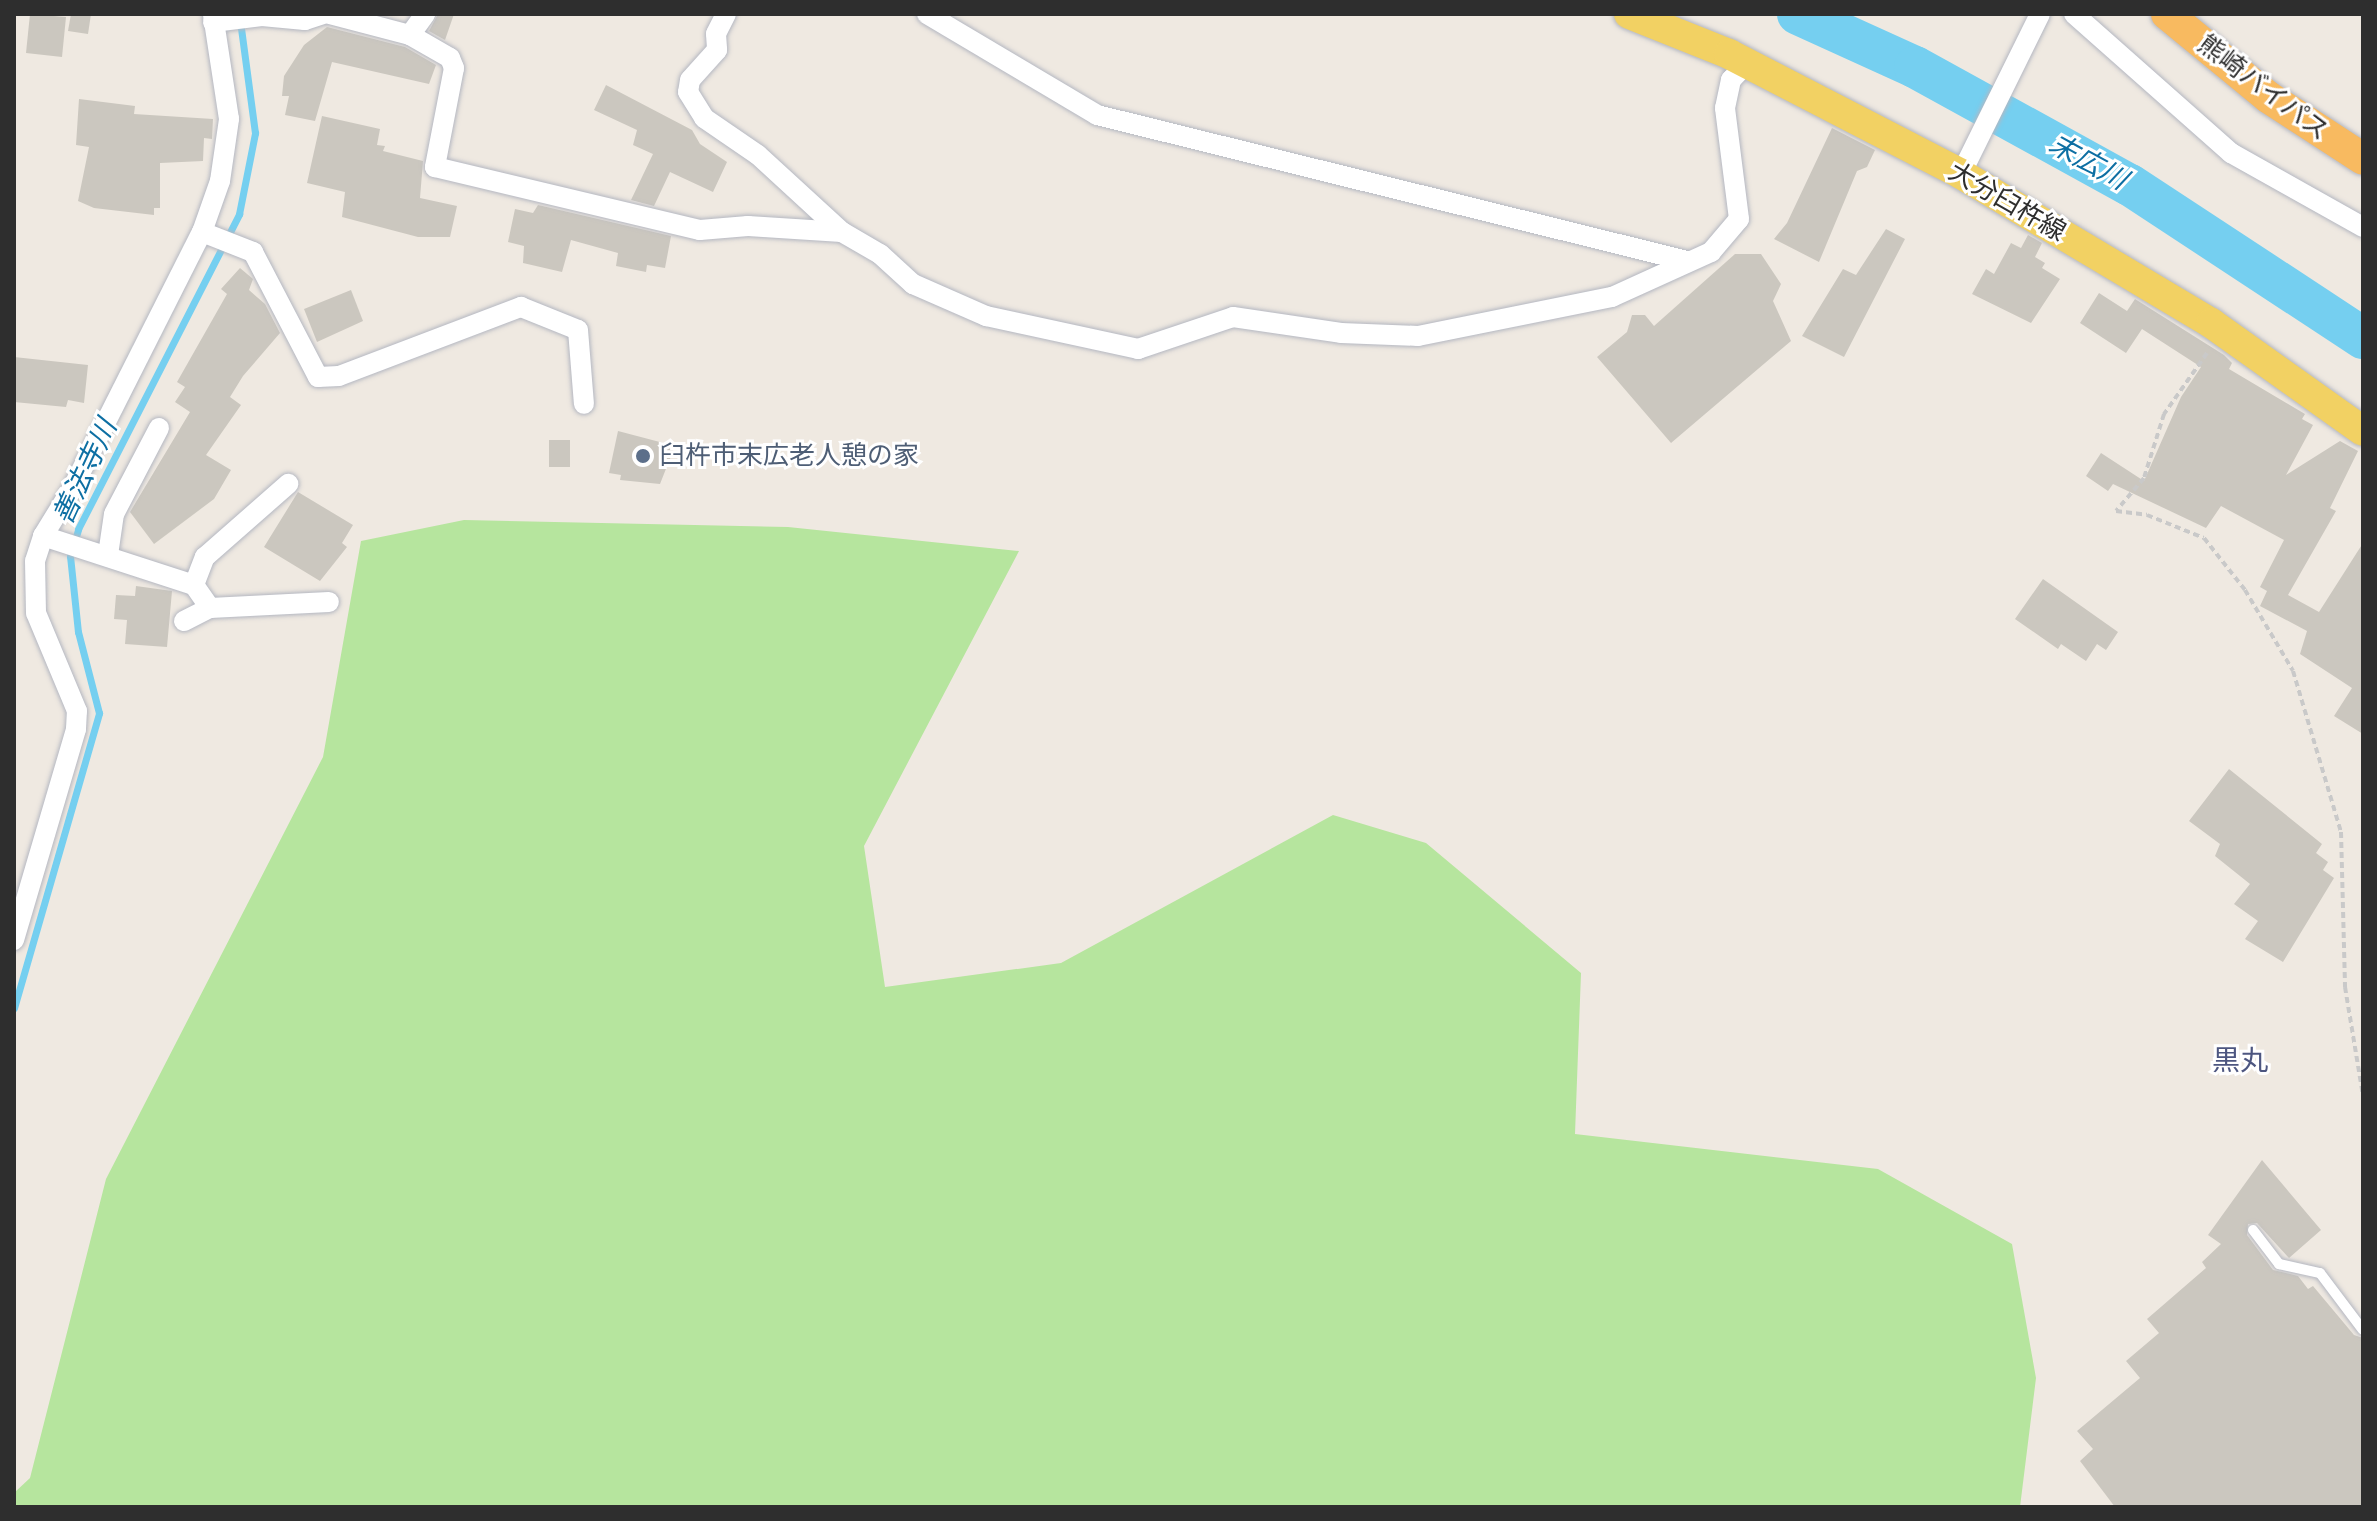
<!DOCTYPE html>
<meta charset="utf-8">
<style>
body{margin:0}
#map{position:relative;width:2377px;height:1521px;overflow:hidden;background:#efe9e1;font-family:Arial,"Noto Sans JP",sans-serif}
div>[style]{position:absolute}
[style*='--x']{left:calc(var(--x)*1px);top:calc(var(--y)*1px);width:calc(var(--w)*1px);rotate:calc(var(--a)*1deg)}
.green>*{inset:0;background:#b6e59e}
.stream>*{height:7px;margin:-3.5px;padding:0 3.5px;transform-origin:3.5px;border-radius:3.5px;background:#75cff0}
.river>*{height:42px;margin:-21px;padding:0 21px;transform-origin:21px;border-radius:21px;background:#75cff0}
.building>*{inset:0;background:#cbc7bf}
.path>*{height:4px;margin-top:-2px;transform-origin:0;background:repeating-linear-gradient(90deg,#c9c9c9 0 6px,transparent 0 10px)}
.roads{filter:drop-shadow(0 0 2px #b4b7c1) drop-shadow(0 0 2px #b4b7c1)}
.service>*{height:10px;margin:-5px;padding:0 5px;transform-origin:5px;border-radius:5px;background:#fff}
.minor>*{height:20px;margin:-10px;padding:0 10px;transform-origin:10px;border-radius:10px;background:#fff}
.primary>*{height:30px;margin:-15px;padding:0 15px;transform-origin:15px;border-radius:15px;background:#f2d163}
.trunk>*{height:32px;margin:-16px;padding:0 16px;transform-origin:16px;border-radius:16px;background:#f8ba60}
.dots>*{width:22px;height:22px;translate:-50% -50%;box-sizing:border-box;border:4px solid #fff;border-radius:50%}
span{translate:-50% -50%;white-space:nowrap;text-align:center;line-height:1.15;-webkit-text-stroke:6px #fff;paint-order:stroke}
.street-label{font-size:26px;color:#2e2e2e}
.service-label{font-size:26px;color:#4e5e75}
.left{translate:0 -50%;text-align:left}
.water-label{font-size:28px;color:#0d6fa3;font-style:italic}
.neighbourhood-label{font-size:28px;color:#4d5680}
.frame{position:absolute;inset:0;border:16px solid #2e2e2e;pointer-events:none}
</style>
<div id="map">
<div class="green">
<i style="clip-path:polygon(464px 520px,788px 527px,1019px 551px,864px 846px,885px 987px,1061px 963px,1333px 815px,1426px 843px,1581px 973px,1575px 1134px,1878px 1169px,2012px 1244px,2036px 1378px,2020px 1507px,14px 1507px,14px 1493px,30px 1478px,106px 1179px,323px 757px,361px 541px)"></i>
</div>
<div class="stream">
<i style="--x:14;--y:1008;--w:307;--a:-73.9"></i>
<i style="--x:99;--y:713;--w:84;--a:-104.5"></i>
<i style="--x:78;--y:632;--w:76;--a:-96"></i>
<i style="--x:70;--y:556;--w:28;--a:-73"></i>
<i style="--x:78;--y:529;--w:354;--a:-62.9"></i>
<i style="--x:239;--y:214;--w:83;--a:-78.8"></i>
<i style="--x:255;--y:133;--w:113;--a:-97.6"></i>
</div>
<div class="river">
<i style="--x:1798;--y:14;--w:128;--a:24.4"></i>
<i style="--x:1915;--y:67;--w:245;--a:28.8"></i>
<i style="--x:2130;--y:185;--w:279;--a:33.3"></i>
</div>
<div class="building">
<i style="clip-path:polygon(30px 14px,66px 17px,62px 57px,26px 53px)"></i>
<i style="clip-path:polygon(71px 14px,91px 14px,88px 34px,68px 31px)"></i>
<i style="clip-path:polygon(438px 14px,454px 14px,445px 40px,429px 31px)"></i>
<i style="clip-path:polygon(327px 27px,405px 47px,436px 65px,429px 84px,332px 62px,315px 121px,285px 115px,289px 96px,282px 96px,284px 76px,304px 45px)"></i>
<i style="clip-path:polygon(606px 85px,692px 130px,700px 144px,727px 162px,713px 192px,670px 172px,654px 206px,631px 200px,653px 154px,633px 145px,637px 130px,594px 110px)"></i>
<i style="clip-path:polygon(79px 99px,135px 106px,134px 114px,213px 119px,212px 139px,204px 138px,203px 161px,160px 163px,160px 208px,154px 208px,154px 215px,94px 208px,78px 201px,89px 147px,76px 145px)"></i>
<i style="clip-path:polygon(322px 116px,380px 129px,377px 145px,385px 146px,383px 151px,423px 161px,420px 198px,457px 206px,450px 237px,418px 237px,342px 217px,345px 192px,307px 183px)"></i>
<i style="clip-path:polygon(1832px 128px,1875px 150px,1867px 167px,1857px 171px,1819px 262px,1774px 239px,1787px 223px)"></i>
<i style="clip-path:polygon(538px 205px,671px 236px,665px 268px,647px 265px,646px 272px,616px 266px,618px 253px,571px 240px,562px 272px,523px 263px,524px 246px,508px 242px,515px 209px,533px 213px)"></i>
<i style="clip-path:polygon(1886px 229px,1905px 239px,1844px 357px,1802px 336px,1843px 269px,1856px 275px)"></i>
<i style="clip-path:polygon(2028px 235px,2042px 243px,2035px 257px,2045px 263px,2042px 268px,2060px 279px,2031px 323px,1972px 294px,1986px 269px,1994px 274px,2011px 243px,2021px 248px)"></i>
<i style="clip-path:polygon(1735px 254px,1761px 254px,1781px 284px,1773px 301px,1791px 341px,1671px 443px,1597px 357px,1627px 332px,1632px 315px,1645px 315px,1654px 326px)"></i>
<i style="clip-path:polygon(240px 268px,253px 279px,249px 290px,265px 304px,280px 333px,243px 376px,230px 397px,241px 405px,206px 455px,231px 470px,214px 499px,154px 544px,130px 512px,190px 412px,175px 402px,185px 387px,177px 382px,227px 294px,221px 289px)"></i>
<i style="clip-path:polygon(351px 290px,363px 321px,317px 342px,304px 309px)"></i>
<i style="clip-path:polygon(2099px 293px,2127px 311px,2135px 299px,2224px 355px,2232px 363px,2229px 369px,2305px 414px,2302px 419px,2313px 425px,2286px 475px,2340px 441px,2358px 451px,2330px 508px,2336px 511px,2288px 595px,2319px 612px,2363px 543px,2363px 734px,2334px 716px,2352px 688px,2300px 654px,2307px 631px,2260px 606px,2267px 591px,2260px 587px,2284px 540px,2221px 506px,2206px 528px,2113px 484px,2108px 491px,2086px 476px,2101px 453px,2144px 481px,2181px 397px,2201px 367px,2142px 329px,2126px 353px,2080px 323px)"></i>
<i style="clip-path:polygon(14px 357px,88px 365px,84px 403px,68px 400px,66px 407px,14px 402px)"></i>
<i style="clip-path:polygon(618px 431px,675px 446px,660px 484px,620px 480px,621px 475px,609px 473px)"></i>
<i style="clip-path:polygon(549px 440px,570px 440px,570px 467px,549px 467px)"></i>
<i style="clip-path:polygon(298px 492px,353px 525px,342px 543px,347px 547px,320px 581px,264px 547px)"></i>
<i style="clip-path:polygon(2043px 579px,2118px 632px,2106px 650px,2097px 644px,2086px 661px,2061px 644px,2058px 649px,2015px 619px)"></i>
<i style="clip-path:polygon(136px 586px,172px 591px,167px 647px,125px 644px,127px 620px,114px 619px,116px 595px,135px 596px)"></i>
<i style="clip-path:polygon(2229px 769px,2322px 844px,2316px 853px,2328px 862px,2323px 870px,2334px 878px,2283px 962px,2245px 939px,2258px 921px,2234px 904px,2250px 884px,2215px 856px,2220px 844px,2189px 821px)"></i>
<i style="clip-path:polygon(2262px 1160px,2321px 1230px,2289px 1258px,2257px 1223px,2248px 1224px,2247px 1235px,2273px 1270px,2298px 1276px,2308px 1289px,2313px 1286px,2354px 1335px,2363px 1338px,2363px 1507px,2115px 1507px,2080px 1461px,2093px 1449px,2077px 1431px,2140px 1378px,2126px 1361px,2159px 1333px,2147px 1319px,2206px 1268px,2202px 1262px,2221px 1244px,2208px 1235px)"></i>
</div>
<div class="path">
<i style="--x:2207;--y:353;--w:75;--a:125.2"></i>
<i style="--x:2164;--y:414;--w:67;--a:107.4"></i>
<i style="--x:2144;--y:478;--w:43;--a:130.3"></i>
<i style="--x:2116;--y:511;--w:31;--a:7"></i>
<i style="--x:2147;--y:515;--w:61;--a:22"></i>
<i style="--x:2204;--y:538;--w:66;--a:51.7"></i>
<i style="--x:2245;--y:590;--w:94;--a:59.3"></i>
<i style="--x:2293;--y:671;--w:168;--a:73.4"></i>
<i style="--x:2341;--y:832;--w:155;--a:88.5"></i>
<i style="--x:2345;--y:987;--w:110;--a:80.6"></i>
</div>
<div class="roads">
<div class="service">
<i style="--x:2253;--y:1230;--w:43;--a:52.6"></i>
<i style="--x:2279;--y:1264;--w:42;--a:12.4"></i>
<i style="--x:2320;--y:1273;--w:71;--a:53"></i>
</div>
<div class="minor">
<i style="--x:330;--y:14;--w:83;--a:14.7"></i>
<i style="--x:410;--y:35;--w:46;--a:29.9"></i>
<i style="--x:450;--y:58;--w:11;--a:68"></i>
<i style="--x:454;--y:68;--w:101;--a:100.9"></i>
<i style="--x:435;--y:167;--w:272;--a:13.4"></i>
<i style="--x:700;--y:230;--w:48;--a:-4.8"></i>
<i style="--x:748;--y:226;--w:94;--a:3.7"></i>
<i style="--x:726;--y:14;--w:22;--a:117"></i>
<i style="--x:716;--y:34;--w:16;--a:86"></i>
<i style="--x:717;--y:50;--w:40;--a:132"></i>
<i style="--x:690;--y:80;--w:12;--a:99"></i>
<i style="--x:688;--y:92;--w:31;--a:58"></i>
<i style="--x:704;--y:118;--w:65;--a:34.4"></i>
<i style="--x:758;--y:155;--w:114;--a:42.5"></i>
<i style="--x:842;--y:232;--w:44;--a:30.1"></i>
<i style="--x:880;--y:254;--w:45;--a:42.3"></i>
<i style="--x:913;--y:284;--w:80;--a:23.7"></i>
<i style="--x:986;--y:316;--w:156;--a:12.2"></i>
<i style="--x:1138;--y:349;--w:100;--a:-18.6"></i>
<i style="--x:1233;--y:317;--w:109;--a:8.4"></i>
<i style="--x:1341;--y:333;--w:77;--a:2.2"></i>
<i style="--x:1418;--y:336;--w:198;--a:-11.4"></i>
<i style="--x:1612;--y:297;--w:109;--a:-24.4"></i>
<i style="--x:1711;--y:252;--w:43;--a:-49.7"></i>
<i style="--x:1739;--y:219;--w:112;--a:-97.2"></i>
<i style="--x:1725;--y:108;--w:29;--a:-78"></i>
<i style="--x:1731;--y:80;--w:23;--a:-47"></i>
<i style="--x:927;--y:14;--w:198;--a:30.7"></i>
<i style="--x:1097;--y:115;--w:608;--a:13.9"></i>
<i style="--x:2074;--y:14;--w:210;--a:41.5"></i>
<i style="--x:2231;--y:153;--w:151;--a:29.3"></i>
<i style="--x:213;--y:22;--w:49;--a:-7"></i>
<i style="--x:262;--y:16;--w:43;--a:5.3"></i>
<i style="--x:305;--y:20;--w:20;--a:-18"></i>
<i style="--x:410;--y:35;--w:26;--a:-54"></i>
<i style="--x:1961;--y:174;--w:178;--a:-63.7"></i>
<i style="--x:202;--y:232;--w:55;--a:21.4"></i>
<i style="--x:253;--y:252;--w:141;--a:62.5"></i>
<i style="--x:318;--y:377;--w:21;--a:-3"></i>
<i style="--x:339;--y:376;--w:195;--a:-20.8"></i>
<i style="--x:521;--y:307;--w:61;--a:22"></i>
<i style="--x:578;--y:330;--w:74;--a:85.4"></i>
<i style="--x:43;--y:536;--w:159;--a:18"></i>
<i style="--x:194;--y:585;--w:28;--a:55"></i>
<i style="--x:108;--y:555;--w:41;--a:-81.7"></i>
<i style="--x:114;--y:514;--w:97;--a:-62.4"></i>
<i style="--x:194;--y:585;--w:30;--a:-69"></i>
<i style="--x:205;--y:557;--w:111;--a:-41.3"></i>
<i style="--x:184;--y:621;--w:29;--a:-27"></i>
<i style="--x:210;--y:608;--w:119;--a:-2.9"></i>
<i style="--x:14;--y:940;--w:220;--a:-73.6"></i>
<i style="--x:76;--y:729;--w:18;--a:-87"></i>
<i style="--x:77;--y:711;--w:106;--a:-112.7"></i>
<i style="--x:36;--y:613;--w:52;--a:-91.1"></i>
<i style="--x:35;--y:561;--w:26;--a:-72"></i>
<i style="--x:43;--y:536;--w:57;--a:-58.5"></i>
<i style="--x:73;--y:487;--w:286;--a:-63.2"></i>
<i style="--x:202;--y:232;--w:54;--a:-70.6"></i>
<i style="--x:220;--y:181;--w:63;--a:-81.7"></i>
<i style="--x:229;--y:119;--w:106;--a:-98.7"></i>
</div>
<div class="primary">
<i style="--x:1629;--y:14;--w:108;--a:21.8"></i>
<i style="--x:1729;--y:54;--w:261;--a:27.3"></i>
<i style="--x:1961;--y:174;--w:291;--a:30.8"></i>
<i style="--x:2211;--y:323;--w:186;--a:35.4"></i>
</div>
<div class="trunk">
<i style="--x:2167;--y:14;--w:131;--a:39.4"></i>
<i style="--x:2268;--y:97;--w:113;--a:33.1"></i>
</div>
</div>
<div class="dots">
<i style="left:643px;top:456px;background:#5c6f8a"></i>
</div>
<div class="street-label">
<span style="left:2263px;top:88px;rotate:37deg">熊崎バイパス</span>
<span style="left:2007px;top:202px;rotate:30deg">大分臼杵線</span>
</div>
<div class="service-label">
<span class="left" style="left:659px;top:456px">臼杵市末広老人憩の家</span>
</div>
<div class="water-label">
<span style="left:2088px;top:162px;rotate:29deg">末広川</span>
<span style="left:85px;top:472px;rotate:-65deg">善法寺川</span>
</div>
<div class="neighbourhood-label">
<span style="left:2240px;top:1061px">黒丸</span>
</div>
<div class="frame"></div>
</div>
